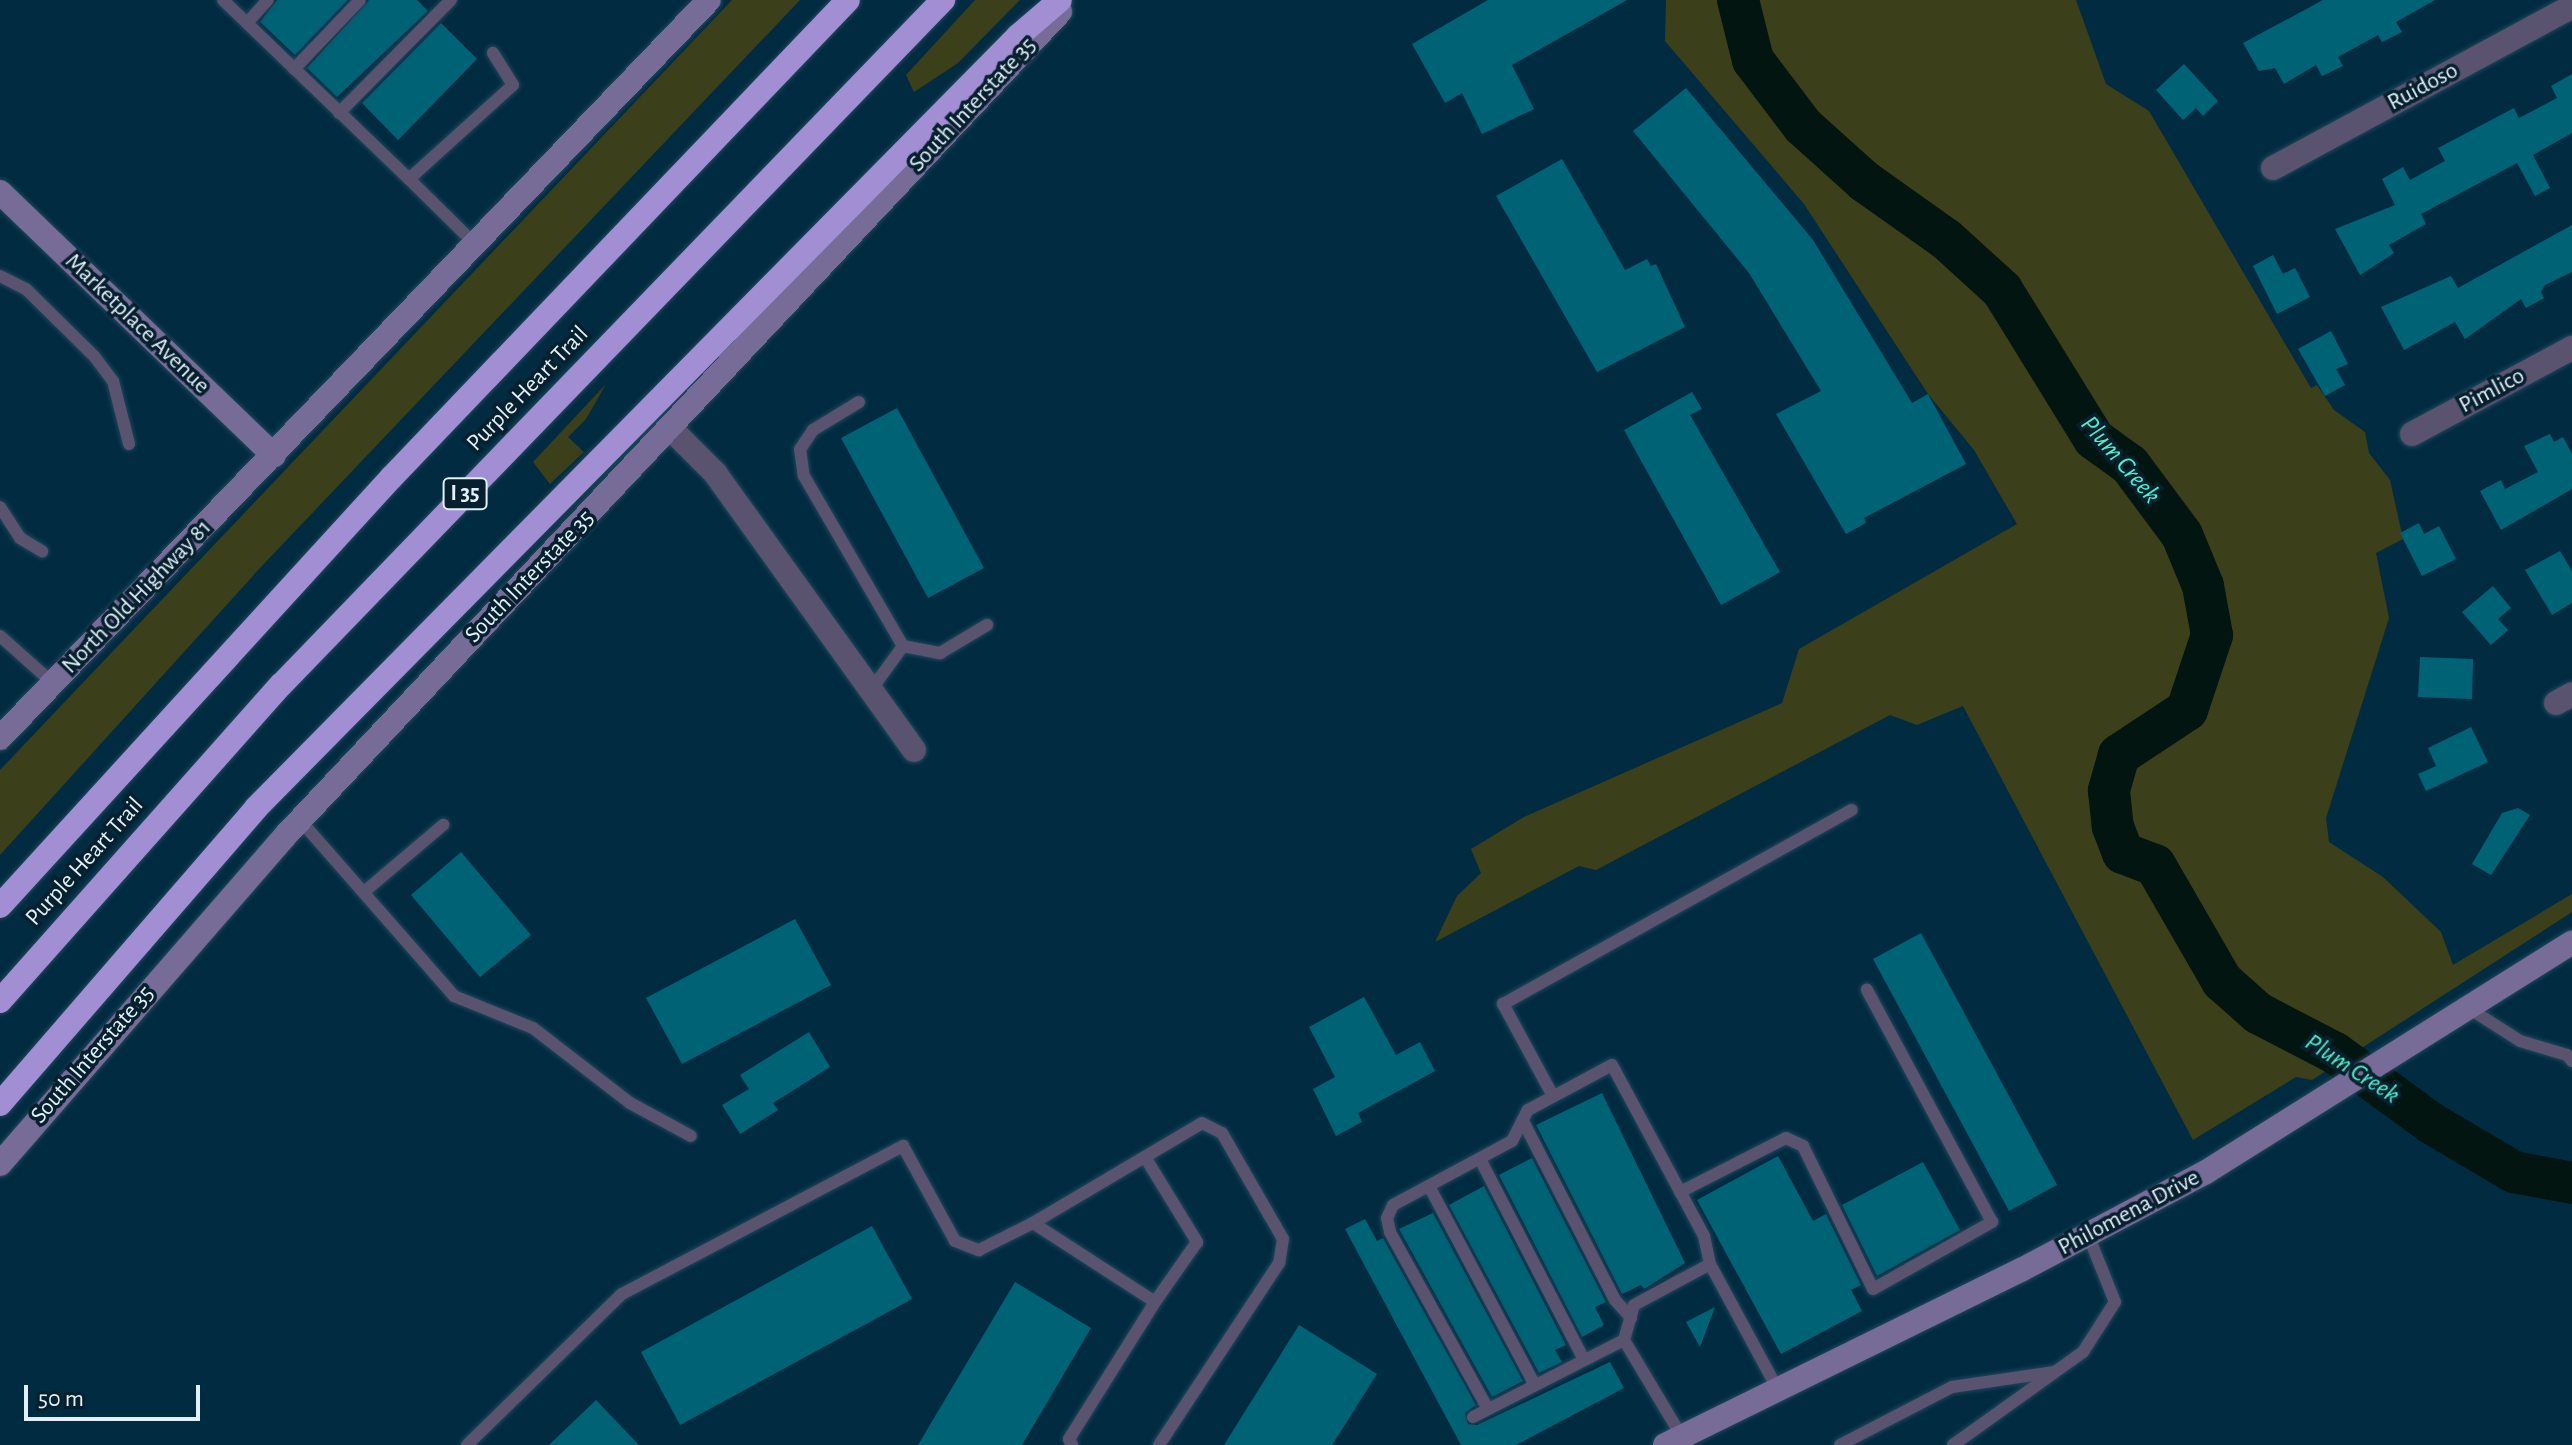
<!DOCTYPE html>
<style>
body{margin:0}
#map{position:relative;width:2572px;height:1445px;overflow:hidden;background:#002b41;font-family:"Alegreya Sans",sans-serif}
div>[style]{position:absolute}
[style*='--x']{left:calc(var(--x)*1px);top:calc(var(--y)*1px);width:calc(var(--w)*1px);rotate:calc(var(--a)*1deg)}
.green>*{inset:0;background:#3b401a}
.river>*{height:42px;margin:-21px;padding:0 21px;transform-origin:21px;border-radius:21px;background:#021511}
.building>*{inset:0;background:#006375}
.roads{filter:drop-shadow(0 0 2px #20475b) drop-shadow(0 0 2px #20475b)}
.lane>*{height:12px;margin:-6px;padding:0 6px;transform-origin:6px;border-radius:6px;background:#5a536f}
.street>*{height:24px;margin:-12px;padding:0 12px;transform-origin:12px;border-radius:12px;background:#5a536f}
.secondary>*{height:24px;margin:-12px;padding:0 12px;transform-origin:12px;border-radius:12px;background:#776b97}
.highway>*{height:24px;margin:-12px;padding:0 12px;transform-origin:12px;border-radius:12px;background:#a18ed3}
span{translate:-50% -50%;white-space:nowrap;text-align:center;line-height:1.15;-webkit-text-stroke:7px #07202e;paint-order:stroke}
.shield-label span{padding:2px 6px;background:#07202e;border:2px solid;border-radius:6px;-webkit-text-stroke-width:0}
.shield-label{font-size:22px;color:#e1f0fa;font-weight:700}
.street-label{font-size:24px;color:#e1f0fa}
.water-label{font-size:26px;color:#4af2d0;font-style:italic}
.scale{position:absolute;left:24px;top:1385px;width:176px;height:36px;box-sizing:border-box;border:4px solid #e1f0fa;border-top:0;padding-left:10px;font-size:24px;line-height:28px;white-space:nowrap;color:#e1f0fa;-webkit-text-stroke:6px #07202e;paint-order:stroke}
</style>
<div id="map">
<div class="green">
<i style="clip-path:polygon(732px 0,800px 0,260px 568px,0 855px,0 770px)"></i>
<i style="clip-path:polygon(975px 0,1020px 0,958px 63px,914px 92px,906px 75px)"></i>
<i style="clip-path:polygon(1666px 0,2076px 0,2106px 84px,2149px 111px,2311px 388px,2317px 385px,2334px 410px,2365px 432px,2369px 453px,2390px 480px,2403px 539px,2376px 553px,2389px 618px,2326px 818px,2329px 842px,2383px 877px,2441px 932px,2453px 965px,2572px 894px,2572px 912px,2312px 1080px,2296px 1077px,2193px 1140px,1963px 706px,1917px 725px,1890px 715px,1596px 870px,1579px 866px,1435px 942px,1457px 896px,1481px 873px,1471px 849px,1524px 817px,1782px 703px,1799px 649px,2017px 524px,1974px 450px,1928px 394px,1804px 204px,1665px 41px)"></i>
<i style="clip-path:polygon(606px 384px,586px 419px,568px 437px,584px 452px,550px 484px,533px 462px)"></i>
</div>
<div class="river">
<i style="--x:1738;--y:0;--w:62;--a:76"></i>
<i style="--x:1753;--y:60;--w:83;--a:52.9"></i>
<i style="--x:1803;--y:126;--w:82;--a:42"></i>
<i style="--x:1864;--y:181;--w:100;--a:35.3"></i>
<i style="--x:1946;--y:239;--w:76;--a:42.3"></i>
<i style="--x:2002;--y:290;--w:175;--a:58.3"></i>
<i style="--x:2094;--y:439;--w:44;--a:35.8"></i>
<i style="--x:2130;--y:465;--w:87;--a:53.4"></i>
<i style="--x:2182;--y:535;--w:55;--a:67.6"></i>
<i style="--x:2203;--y:586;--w:50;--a:79.6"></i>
<i style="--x:2212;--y:635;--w:79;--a:108.4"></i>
<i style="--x:2187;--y:710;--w:82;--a:146.5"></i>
<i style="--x:2119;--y:755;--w:37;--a:106"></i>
<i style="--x:2109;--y:791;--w:36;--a:84"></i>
<i style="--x:2113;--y:827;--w:28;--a:69"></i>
<i style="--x:2123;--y:853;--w:34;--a:21"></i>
<i style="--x:2155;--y:865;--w:134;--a:60"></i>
<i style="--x:2222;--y:981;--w:48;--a:41.6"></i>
<i style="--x:2258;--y:1013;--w:87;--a:27.5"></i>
<i style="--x:2335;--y:1053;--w:119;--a:36.1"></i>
<i style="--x:2431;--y:1123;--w:96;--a:30.6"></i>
<i style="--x:2514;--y:1172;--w:59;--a:10.7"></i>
</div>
<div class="building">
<i style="clip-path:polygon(277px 0,348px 0,295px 55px,260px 22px)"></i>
<i style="clip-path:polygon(369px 0,417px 0,428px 11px,337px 97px,307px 68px)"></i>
<i style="clip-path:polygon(1488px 0,1627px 0,1512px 65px,1534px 109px,1482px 134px,1462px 93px,1445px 103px,1412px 44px)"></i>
<i style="clip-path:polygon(2323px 0,2435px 0,2396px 22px,2402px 32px,2382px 42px,2378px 35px,2338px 57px,2343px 66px,2322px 76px,2316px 65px,2284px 84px,2275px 68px,2259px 71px,2243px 43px)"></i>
<i style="clip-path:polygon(441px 23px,477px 59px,398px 140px,362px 103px)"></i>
<i style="clip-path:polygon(2184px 64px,2218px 101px,2203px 116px,2196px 108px,2183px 120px,2156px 90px)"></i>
<i style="clip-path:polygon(2572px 74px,2572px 133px,2533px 155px,2550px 188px,2535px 196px,2517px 163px,2421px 214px,2426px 224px,2389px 245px,2394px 253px,2360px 275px,2335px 229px,2395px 205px,2382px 179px,2403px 167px,2410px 180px,2445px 161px,2438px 148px,2514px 108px,2519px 118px,2557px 98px,2551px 86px)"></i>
<i style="clip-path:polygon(1686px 88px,1813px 240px,1912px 403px,1928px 394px,1966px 464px,1864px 518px,1866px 523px,1846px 534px,1776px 414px,1821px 391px,1749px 273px,1633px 131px)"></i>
<i style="clip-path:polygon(1562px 159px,1625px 270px,1647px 259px,1651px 266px,1656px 264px,1685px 327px,1597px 372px,1496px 196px)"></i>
<i style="clip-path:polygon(2572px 225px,2572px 272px,2545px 285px,2541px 292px,2544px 298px,2526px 308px,2521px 299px,2465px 339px,2455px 322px,2404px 350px,2381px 307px,2451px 276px,2458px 288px)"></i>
<i style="clip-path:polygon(2273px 255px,2283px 274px,2295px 268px,2310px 297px,2277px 314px,2253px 266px)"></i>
<i style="clip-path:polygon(2331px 331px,2348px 364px,2336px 369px,2345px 385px,2325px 396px,2298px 349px)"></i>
<i style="clip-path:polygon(1692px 392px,1702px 409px,1690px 415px,1780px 572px,1721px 605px,1624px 430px)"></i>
<i style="clip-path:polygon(897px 408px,984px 568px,928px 598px,841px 438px)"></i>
<i style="clip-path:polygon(2550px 434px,2554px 442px,2563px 437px,2572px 454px,2572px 489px,2501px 530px,2480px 491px,2501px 480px,2505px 489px,2538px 472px,2524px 446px)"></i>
<i style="clip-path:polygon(2419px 523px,2424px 534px,2439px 526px,2456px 559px,2422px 576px,2400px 533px)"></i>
<i style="clip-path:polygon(2560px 551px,2572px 571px,2572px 603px,2552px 615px,2525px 570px)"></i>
<i style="clip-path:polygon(2493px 586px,2511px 608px,2498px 619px,2508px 630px,2491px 645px,2462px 612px)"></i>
<i style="clip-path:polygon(2420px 657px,2473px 659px,2472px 699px,2418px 697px)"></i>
<i style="clip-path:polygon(2471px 727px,2488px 762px,2426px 791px,2418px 774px,2436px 766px,2428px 748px)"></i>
<i style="clip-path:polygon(2518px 808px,2530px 815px,2491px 875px,2472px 864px,2502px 813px)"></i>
<i style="clip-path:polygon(461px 852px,531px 935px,480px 977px,411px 895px)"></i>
<i style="clip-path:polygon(795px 919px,831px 985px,682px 1064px,646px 998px)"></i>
<i style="clip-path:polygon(1921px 933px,2057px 1185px,2009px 1211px,1873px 959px)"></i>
<i style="clip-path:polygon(1364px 997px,1396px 1055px,1420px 1042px,1435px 1071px,1358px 1113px,1362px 1122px,1336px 1136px,1313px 1089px,1335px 1077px,1309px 1027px)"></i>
<i style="clip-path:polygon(809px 1032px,830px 1067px,773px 1103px,778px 1110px,740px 1134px,722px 1105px,749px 1089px,740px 1075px)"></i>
<i style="clip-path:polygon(1602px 1093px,1685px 1263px,1644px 1289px,1641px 1285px,1622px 1294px,1536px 1125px)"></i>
<i style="clip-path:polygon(1778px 1156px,1813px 1221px,1826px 1214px,1861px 1285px,1851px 1290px,1862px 1311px,1781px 1354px,1697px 1200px)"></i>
<i style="clip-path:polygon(1532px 1158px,1606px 1302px,1595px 1307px,1604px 1325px,1582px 1337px,1499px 1175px)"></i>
<i style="clip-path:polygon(1923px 1162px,1960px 1230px,1877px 1276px,1842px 1205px)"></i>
<i style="clip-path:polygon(1484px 1186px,1566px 1345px,1555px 1350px,1562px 1362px,1539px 1373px,1449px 1205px)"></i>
<i style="clip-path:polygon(1433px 1213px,1523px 1381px,1492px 1397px,1399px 1229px)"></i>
<i style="clip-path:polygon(1365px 1219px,1377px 1241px,1383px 1238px,1476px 1405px,1465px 1413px,1468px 1424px,1477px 1425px,1610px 1362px,1624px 1388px,1516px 1445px,1461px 1445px,1345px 1229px)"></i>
<i style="clip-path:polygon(872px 1226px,912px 1299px,680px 1425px,641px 1352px)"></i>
<i style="clip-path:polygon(1015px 1282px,1091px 1328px,1022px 1445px,918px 1445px)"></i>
<i style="clip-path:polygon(1715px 1307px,1700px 1347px,1686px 1322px)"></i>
<i style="clip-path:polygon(1299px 1325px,1377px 1374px,1332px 1445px,1224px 1445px)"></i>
<i style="clip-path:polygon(596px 1400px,639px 1445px,549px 1445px)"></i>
</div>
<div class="roads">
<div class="lane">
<i style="--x:223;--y:0;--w:258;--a:43.9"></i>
<i style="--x:247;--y:23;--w:31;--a:-48"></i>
<i style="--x:294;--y:69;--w:95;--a:-46.3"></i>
<i style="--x:339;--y:113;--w:159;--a:-45.3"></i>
<i style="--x:476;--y:245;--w:94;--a:-135.4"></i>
<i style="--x:409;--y:179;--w:140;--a:-42.1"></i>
<i style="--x:513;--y:85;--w:38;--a:-122"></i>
<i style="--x:0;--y:276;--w:29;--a:27"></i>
<i style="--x:26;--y:289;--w:95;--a:44.6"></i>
<i style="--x:94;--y:356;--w:31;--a:53"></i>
<i style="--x:113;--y:381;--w:65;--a:75.7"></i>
<i style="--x:859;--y:402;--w:54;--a:148.7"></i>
<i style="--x:813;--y:430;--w:23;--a:124"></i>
<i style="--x:800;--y:449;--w:27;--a:82"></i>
<i style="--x:804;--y:476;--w:197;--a:59.8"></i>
<i style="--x:903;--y:646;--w:54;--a:126"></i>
<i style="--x:0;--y:507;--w:37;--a:57"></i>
<i style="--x:20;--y:538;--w:26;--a:31"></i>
<i style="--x:0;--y:636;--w:71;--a:41.6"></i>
<i style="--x:903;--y:646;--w:38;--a:11"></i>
<i style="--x:940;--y:653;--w:55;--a:-30.8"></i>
<i style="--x:300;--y:820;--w:234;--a:48.8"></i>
<i style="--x:454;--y:996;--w:85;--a:22.1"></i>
<i style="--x:533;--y:1028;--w:123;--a:37.7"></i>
<i style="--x:630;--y:1103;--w:69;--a:28.4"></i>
<i style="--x:364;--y:892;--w:104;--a:-40.3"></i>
<i style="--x:2470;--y:1009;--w:59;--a:32.6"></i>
<i style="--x:2520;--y:1041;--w:49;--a:16.6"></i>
<i style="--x:2567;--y:1055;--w:8;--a:50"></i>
<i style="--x:1553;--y:1096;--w:105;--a:-118.5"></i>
<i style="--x:1503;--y:1004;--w:399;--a:-29.1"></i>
<i style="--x:1523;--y:1121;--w:201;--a:62.8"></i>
<i style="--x:1615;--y:1300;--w:24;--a:48"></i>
<i style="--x:1145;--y:1157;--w:100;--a:58.5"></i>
<i style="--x:1197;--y:1242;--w:73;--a:125"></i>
<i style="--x:1480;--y:1159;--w:226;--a:62.6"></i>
<i style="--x:1429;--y:1186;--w:225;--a:62"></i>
<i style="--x:1680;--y:1192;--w:119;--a:-27"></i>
<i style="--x:1786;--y:1138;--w:19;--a:25"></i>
<i style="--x:1803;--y:1146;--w:159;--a:63.9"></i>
<i style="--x:1873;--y:1289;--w:137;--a:-29.4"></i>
<i style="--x:1992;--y:1222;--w:264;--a:-118.3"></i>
<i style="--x:1033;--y:1223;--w:196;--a:-30.6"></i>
<i style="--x:1202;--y:1123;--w:22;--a:27"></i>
<i style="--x:1222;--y:1133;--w:122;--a:60.1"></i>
<i style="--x:1283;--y:1239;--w:24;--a:99"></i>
<i style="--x:1279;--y:1263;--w:218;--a:123.4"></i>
<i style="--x:1624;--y:1340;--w:36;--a:-74"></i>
<i style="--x:1634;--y:1305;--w:86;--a:-28.3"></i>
<i style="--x:1710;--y:1264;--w:143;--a:61.6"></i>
<i style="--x:1488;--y:1409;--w:202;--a:-119"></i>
<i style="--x:1390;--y:1232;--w:14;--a:-102"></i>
<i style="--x:1387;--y:1218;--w:14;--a:-65"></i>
<i style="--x:1393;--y:1205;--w:135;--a:-28.3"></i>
<i style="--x:1512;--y:1141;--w:35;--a:-63"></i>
<i style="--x:1528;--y:1110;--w:95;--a:-28.2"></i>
<i style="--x:1612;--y:1065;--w:194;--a:61.7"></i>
<i style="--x:1704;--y:1236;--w:29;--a:78"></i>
<i style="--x:1473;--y:1417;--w:169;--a:-27"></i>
<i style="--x:1624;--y:1340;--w:113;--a:59.1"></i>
<i style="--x:467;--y:1445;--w:216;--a:-44.3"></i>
<i style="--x:622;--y:1294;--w:318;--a:-27.8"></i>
<i style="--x:903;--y:1146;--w:108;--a:61.3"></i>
<i style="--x:955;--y:1241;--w:26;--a:21"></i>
<i style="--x:979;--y:1250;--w:60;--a:-26.6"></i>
<i style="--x:1033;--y:1223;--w:145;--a:32.9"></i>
<i style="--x:1155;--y:1302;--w:162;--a:122.1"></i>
<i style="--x:1069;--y:1439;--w:7;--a:63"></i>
<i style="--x:1840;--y:1445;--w:126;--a:-27.4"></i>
<i style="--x:1952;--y:1387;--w:102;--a:-8.4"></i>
<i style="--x:1953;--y:1445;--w:160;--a:-35.6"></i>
<i style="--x:2083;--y:1352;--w:59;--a:-57.4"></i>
<i style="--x:2115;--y:1302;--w:72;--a:-111.9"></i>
</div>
<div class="street">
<i style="--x:2273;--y:168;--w:340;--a:-28.4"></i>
<i style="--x:672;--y:430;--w:61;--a:45"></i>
<i style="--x:715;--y:473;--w:341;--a:54.3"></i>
<i style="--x:2412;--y:434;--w:182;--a:-28.3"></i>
<i style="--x:2556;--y:703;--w:18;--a:-29"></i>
</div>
<div class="secondary">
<i style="--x:0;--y:192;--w:380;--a:43.9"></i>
<i style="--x:0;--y:738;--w:1023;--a:-46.15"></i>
<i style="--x:0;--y:1164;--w:436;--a:-49"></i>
<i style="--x:286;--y:835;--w:1130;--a:-46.76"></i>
<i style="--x:1665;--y:1445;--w:397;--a:-26.2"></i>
<i style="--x:2021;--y:1270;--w:209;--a:-27.9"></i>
<i style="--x:2206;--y:1172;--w:432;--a:-32.1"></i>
</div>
<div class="highway">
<i style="--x:0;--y:906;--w:580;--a:-47.59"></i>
<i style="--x:391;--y:478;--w:661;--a:-46.29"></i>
<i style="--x:0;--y:1001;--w:423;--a:-48.4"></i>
<i style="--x:281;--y:685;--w:953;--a:-45.98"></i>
<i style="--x:0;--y:1104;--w:391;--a:-49.1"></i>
<i style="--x:256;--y:808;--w:1085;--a:-45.37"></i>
<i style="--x:1018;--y:36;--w:55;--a:-40.6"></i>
</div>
</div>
<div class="shield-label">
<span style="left:465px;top:494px">I 35</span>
</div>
<div class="street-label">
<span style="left:2423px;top:87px;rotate:-28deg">Ruidoso</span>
<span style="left:973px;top:105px;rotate:-47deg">South Interstate 35</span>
<span style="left:137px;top:324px;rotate:44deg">Marketplace Avenue</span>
<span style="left:528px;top:389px;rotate:-46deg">Purple Heart Trail</span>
<span style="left:2492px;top:391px;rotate:-28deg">Pimlico</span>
<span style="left:530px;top:577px;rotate:-46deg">South Interstate 35</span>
<span style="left:137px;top:597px;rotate:-46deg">North Old Highway 81</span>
<span style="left:85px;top:862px;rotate:-48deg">Purple Heart Trail</span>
<span style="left:93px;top:1055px;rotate:-49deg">South Interstate 35</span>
<span style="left:2129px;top:1213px;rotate:-28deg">Philomena Drive</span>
</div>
<div class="water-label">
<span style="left:2120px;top:460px;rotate:49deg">Plum Creek</span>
<span style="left:2352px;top:1069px;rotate:33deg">Plum Creek</span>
</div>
<div class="scale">50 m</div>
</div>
